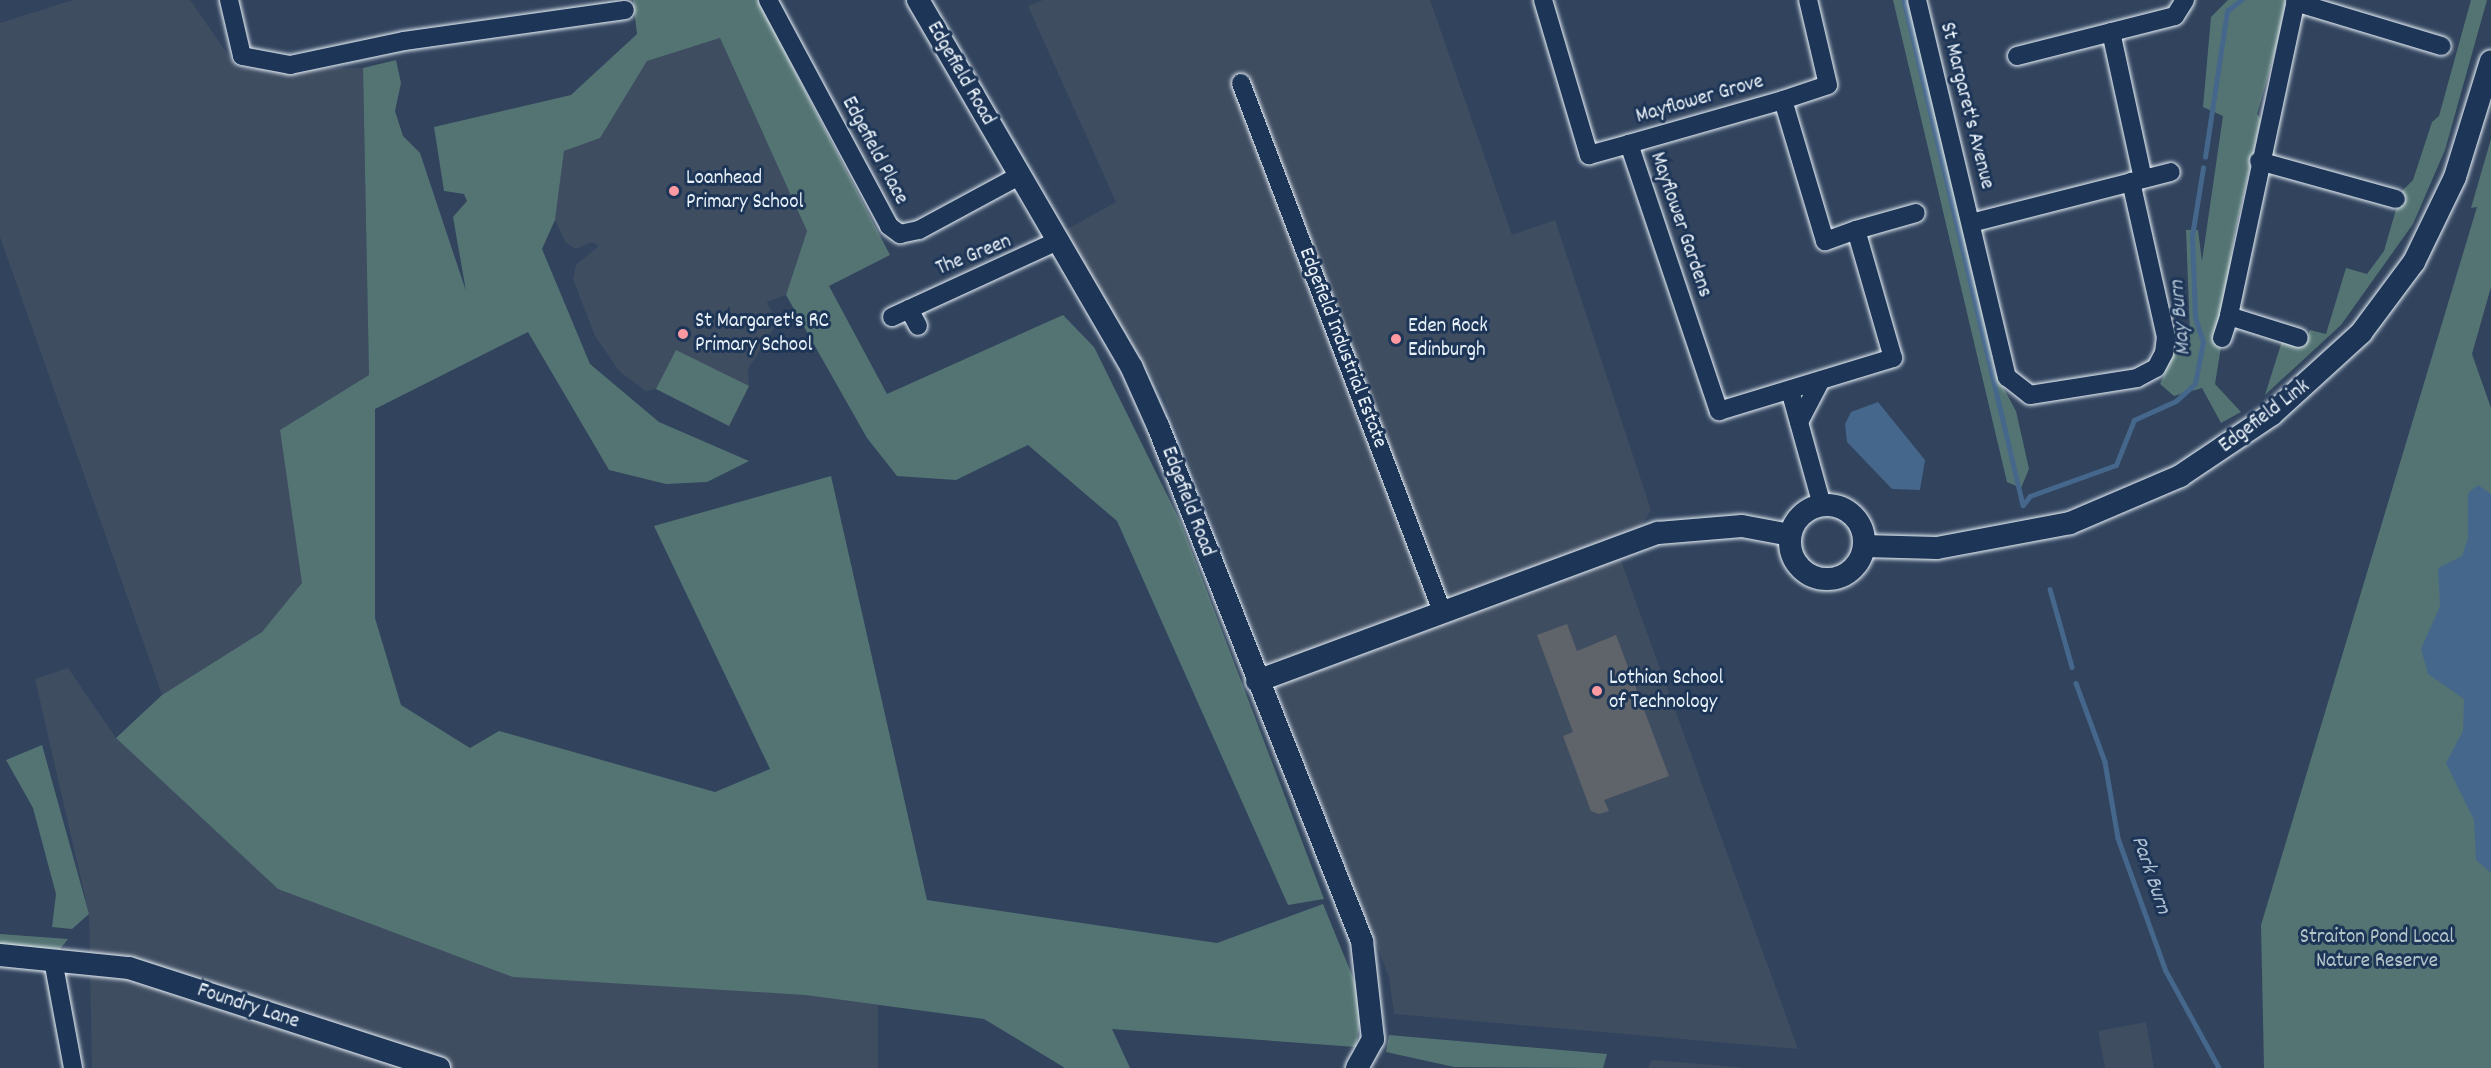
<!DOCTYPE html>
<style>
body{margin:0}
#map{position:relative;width:2491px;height:1068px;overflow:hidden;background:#31435d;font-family:Dekko,sans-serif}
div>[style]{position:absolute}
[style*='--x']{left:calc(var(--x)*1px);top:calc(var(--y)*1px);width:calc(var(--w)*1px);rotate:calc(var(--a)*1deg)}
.built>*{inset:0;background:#3f4d61}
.green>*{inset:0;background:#547473}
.water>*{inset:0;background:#46678c}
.stream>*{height:4.5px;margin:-2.25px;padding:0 2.25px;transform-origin:2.25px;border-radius:2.25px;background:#46678c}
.building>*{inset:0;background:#5f636a}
.roads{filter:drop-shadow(0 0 2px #e8f1f8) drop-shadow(0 0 2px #e8f1f8)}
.minor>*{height:18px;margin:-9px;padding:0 9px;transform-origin:9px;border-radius:9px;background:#1d3557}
.tertiary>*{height:22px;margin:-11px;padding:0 11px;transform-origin:11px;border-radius:11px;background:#1d3557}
.tertiary>.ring{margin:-11px;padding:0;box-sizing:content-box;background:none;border:22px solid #1d3557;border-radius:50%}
.dots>*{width:16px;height:16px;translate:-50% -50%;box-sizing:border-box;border:3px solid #1d3557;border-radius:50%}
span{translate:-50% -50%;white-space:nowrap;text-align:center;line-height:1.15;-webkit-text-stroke:6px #1d3557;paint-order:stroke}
.street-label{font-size:21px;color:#e8f1f8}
.poi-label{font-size:21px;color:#e8f1f8}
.left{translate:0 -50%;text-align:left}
.park-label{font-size:21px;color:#b4c5c9}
.water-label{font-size:22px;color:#afc1d2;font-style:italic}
</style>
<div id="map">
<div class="built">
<i style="clip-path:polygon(73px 0,190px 0,238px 69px,363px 68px,369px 375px,280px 430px,303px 583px,262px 632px,162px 695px,0 237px,0 23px)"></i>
<i style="clip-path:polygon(1043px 0,1430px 0,1512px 235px,1555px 220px,1651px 510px,1620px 558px,1798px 1049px,1394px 1014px,1389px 977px,1163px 395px,1064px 231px,1116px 202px,1028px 6px)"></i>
<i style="clip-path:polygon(720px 38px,807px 231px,786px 295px,767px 302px,777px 323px,748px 369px,749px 386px,729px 426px,656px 389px,646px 391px,620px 372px,595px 336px,573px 279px,576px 265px,599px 246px,592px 242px,576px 249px,566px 243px,555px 220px,564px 151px,600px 137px,647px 61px)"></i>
<i style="clip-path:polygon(68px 668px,116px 738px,278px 889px,805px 995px,878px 1005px,878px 1068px,92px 1068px,89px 914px,35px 679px)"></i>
<i style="clip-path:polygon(2146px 1022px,2154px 1068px,2105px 1068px,2098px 1031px)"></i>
<i style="clip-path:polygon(1652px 1060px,1739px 1067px,1746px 1068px,1648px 1068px)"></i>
</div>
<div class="green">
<i style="clip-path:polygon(633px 0,758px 0,890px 255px,829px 286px,887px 394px,1063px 315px,1094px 347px,1181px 523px,1324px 899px,1288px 905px,1117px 521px,1028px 445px,956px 480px,897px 476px,867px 438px,786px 295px,807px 231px,720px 38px,647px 61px,600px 138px,564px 151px,555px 220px,542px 249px,590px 364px,659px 422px,749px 461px,707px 482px,666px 484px,609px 470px,528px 332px,375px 409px,375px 618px,401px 705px,470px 748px,499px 731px,715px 792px,770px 769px,654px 526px,831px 476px,927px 900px,1217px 943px,1323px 904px,1363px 1002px,1356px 1047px,1112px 1029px,1130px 1068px,1065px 1068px,984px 1019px,805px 995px,513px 977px,278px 889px,116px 738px,162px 695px,262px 632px,302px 583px,280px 430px,369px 375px,363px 68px,396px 60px,401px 83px,395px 111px,403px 136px,420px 153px,466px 291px,453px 217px,467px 201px,464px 194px,444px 191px,434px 127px,571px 95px,637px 34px)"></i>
<i style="clip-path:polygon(1893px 0,1913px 0,1995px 372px,2016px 411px,2029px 469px,2021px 488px,2007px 482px)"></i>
<i style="clip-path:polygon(2228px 0,2290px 0,2257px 114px,2261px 119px,2236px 228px,2231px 256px,2235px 262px,2214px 336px,2221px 347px,2215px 384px,2241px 412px,2221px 423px,2202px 388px,2174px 396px,2160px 384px,2174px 351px,2190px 334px,2186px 230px,2198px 230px,2202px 261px,2223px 116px,2203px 107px,2211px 17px)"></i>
<i style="clip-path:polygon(2471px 0,2487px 0,2445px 150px,2413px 224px,2341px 325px,2265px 395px,2282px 341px,2304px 347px,2310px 330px,2326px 334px,2346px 268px,2367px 274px,2384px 251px,2401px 192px,2413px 180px,2432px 122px,2439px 116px)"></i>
<i style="clip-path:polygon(2491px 139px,2491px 287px,2472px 354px,2491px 408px,2491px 1068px,2264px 1068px,2261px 925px,2477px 207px,2471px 208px)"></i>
<i style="clip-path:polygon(676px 350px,749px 386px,729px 426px,656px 389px)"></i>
<i style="clip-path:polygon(42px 745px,89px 914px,72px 929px,52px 927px,56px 894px,33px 808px,6px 760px)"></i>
<i style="clip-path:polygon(0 934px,68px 939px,60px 949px,0 946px)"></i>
<i style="clip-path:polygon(1389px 1035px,1607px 1054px,1603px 1068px,1454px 1067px,1386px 1052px)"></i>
</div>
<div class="water">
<i style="clip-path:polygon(1878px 402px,1925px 460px,1920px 490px,1892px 489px,1847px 442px,1845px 424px,1851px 412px)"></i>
<i style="clip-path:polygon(2478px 485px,2491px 494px,2491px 873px,2476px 860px,2474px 820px,2446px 763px,2463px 731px,2464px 699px,2428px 674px,2421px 649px,2440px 606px,2438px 568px,2462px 556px,2468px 538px,2468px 493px)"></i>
</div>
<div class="stream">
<i style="--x:1904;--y:0;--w:519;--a:76.74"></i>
<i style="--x:2205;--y:157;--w:148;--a:-81.4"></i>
<i style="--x:2227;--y:11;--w:18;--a:-38"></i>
<i style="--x:2023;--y:505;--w:11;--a:-52"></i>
<i style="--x:2030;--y:496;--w:91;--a:-19.8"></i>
<i style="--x:2116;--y:465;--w:48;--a:-68.2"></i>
<i style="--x:2134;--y:420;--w:46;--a:-24.3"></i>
<i style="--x:2176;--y:401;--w:25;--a:-42"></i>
<i style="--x:2195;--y:384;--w:43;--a:-79.2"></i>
<i style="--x:2203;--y:342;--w:26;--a:-108"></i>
<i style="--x:2195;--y:317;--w:81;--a:-92.1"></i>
<i style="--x:2192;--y:236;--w:69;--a:-80.8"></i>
<i style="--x:2050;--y:589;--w:81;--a:74.2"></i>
<i style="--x:2076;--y:683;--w:84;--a:69.8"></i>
<i style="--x:2105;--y:762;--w:77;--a:80.3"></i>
<i style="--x:2118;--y:838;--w:141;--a:70.2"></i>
<i style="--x:2166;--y:971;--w:111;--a:61.3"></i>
</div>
<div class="building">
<i style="clip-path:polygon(1567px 624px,1577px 651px,1616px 635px,1669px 776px,1604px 800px,1609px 811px,1599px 814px,1591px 811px,1563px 736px,1573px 732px,1537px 635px)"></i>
</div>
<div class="roads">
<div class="minor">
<i style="--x:229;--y:0;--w:57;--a:76.9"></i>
<i style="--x:242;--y:56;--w:49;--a:10.6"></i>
<i style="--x:290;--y:65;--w:116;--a:-11.9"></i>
<i style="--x:404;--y:41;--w:223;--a:-8"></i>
<i style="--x:768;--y:0;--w:256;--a:61.8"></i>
<i style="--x:889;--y:226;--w:14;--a:36"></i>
<i style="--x:900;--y:234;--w:19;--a:-12"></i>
<i style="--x:919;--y:230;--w:114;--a:-28.4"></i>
<i style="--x:1543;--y:0;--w:162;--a:73.5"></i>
<i style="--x:1589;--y:155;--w:41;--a:-15.4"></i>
<i style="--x:1629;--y:144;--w:282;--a:71.4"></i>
<i style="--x:1719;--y:411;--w:182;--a:-16.9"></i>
<i style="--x:1893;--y:358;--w:133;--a:-106.1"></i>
<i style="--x:1856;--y:230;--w:33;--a:160"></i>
<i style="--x:1825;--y:241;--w:147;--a:-106.6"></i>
<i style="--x:1783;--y:100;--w:47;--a:-18.4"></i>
<i style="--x:1828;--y:85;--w:87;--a:-103.2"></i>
<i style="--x:1917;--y:0;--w:388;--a:76.6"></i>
<i style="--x:2007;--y:377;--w:29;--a:38"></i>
<i style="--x:2030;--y:395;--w:108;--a:-9"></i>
<i style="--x:2137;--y:378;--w:21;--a:-28"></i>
<i style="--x:2156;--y:368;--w:17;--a:-62"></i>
<i style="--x:2164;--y:353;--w:16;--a:-83"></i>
<i style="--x:2166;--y:337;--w:159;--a:-102.7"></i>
<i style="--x:2296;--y:0;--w:323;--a:102"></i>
<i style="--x:2229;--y:316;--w:73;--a:17.4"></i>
<i style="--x:2295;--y:2;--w:153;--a:16.7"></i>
<i style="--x:2111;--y:32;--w:150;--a:77.7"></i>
<i style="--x:2017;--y:56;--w:163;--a:-14.2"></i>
<i style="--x:2175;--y:16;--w:19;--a:-58"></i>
<i style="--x:1241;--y:83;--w:568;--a:69.17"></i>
<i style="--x:1629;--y:144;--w:160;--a:-15.9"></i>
<i style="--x:2259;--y:161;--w:142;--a:15.5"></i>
<i style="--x:1971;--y:223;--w:206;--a:-14.3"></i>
<i style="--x:1856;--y:230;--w:62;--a:-15.8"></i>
<i style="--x:909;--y:309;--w:19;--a:62"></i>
<i style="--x:892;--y:317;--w:179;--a:-24.7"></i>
<i style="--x:2222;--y:338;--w:23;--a:-72"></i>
<i style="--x:1790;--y:390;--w:119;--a:74.5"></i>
<i style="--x:1799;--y:422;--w:47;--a:-62.4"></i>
<i style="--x:53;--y:960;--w:110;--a:79.5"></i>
</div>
<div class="tertiary">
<i style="--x:918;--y:0;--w:426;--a:59.8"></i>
<i style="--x:1132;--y:368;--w:64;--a:65.9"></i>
<i style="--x:1158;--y:426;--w:554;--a:68.39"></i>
<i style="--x:1362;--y:941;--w:99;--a:83.6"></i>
<i style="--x:1373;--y:1039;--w:33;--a:119"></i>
<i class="ring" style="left:1790px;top:505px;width:52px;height:52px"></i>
<i style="--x:1864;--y:546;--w:73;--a:1.6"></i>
<i style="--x:1937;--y:548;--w:135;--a:-10.6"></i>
<i style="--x:2070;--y:523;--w:120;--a:-23.1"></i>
<i style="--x:2180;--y:476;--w:110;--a:-33.8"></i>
<i style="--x:2271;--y:415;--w:122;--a:-42.3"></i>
<i style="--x:2361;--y:333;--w:89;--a:-53.3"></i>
<i style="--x:2414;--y:262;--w:94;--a:-64.2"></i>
<i style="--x:2455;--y:177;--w:121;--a:-72.8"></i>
<i style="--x:1257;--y:681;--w:427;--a:-20.3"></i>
<i style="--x:1658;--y:533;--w:84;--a:-4.8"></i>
<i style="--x:1742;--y:526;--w:49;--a:10.6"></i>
<i style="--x:0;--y:955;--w:130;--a:5.8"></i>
<i style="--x:129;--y:968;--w:326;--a:17.9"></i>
</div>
</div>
<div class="dots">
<i style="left:674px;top:191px;background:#ff9aa2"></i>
<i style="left:683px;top:334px;background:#ff9aa2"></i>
<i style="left:1396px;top:339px;background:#ff9aa2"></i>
<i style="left:1597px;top:691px;background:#ff9aa2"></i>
</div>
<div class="street-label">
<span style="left:960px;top:74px;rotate:60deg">Edgefield Road</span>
<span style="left:1700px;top:100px;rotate:-16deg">Mayflower Grove</span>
<span style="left:1966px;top:106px;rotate:76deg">St Margaret's Avenue</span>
<span style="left:874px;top:151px;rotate:62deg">Edgefield Place</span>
<span style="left:1680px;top:225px;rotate:71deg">Mayflower Gardens</span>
<span style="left:974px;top:256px;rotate:-22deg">The Green</span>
<span style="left:1342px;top:348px;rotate:69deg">Edgefield Industrial Estate</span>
<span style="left:2265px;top:417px;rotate:-37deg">Edgefield Link</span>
<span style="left:1187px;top:502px;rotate:69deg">Edgefield Road</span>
<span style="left:248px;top:1007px;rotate:18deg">Foundry Lane</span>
</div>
<div class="poi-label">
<span class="left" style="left:686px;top:191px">Loanhead<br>Primary School</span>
<span class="left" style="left:695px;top:334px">St Margaret's RC<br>Primary School</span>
<span class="left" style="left:1408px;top:339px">Eden Rock<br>Edinburgh</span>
<span class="left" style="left:1609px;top:691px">Lothian School<br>of Technology</span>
</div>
<div class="park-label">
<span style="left:2377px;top:950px">Straiton Pond Local<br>Nature Reserve</span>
</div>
<div class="water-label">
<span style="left:2181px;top:318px;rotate:-95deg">May Burn</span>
<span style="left:2150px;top:875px;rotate:71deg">Park Burn</span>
</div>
</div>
